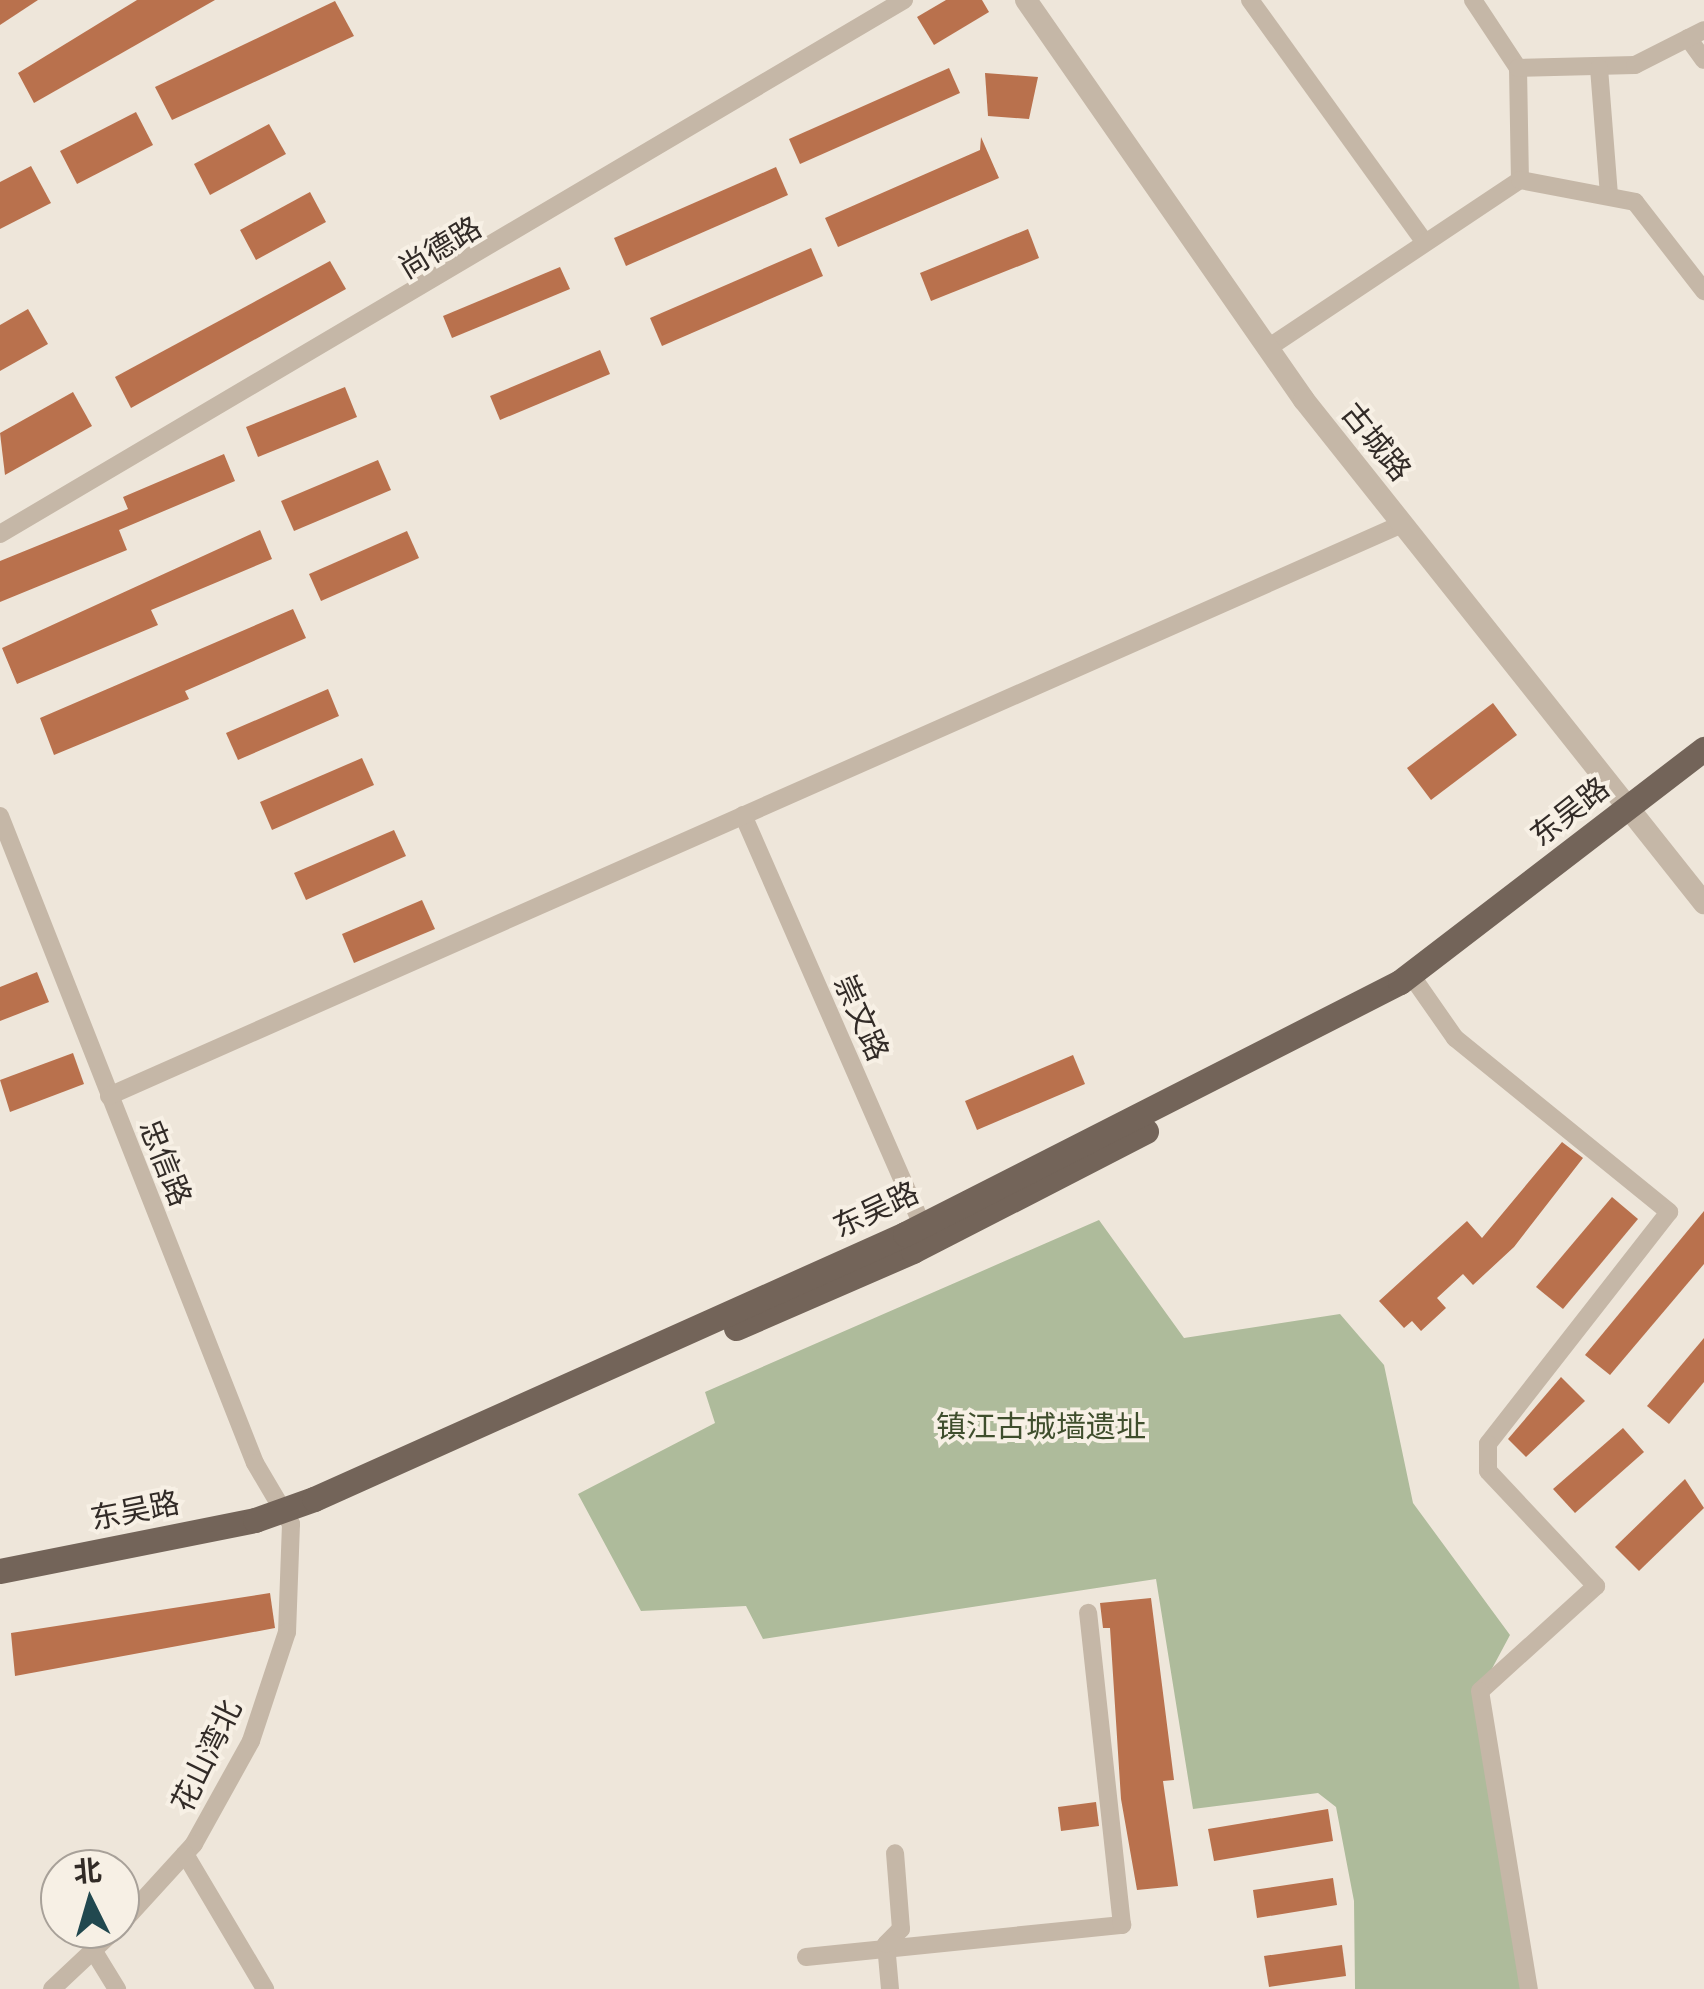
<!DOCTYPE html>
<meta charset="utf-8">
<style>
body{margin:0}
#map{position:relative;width:1704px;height:1989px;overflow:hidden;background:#eee6da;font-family:Montserrat,"Noto Sans SC",sans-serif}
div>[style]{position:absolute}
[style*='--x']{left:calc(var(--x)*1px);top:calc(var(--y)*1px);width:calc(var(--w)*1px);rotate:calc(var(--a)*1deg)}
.green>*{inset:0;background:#aebb9b}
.building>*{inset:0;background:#b9714d}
.minor>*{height:18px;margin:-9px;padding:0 9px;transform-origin:9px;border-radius:9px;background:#c5b7a7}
.tertiary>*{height:22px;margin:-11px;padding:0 11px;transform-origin:11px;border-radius:11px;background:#c5b7a7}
.primary>*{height:25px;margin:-12.5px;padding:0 12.5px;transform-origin:12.5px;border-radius:12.5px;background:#736459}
span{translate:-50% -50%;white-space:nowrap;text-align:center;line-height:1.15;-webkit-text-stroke:8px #f7f0e5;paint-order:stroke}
.street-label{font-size:30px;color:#322b27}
.park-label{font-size:30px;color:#3f4e2d}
.north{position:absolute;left:40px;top:1849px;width:100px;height:100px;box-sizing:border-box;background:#f7f0e5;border:2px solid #a8a199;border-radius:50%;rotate:355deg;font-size:28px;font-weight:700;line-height:40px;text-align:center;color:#322b27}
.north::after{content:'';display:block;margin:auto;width:35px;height:45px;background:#21484f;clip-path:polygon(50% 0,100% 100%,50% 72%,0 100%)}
</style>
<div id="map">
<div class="green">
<i style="clip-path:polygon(1099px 1220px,1184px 1338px,1340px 1314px,1384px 1365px,1413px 1503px,1510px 1635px,1480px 1691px,1529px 1989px,1355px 1989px,1354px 1901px,1336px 1807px,1318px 1793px,1193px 1809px,1156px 1579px,763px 1639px,746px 1606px,641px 1611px,578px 1494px,715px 1423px,705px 1392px)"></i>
</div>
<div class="building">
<i style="clip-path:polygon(0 0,38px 0,0 25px)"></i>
<i style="clip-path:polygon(137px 0,215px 0,34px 103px,18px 73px)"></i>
<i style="clip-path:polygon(946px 0,982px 0,989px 12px,934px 45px,917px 17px)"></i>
<i style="clip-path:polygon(335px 1px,354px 36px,172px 120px,155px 87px)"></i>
<i style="clip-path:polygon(949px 68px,960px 93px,800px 164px,789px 139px)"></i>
<i style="clip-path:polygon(985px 73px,1038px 77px,1029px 119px,988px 116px)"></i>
<i style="clip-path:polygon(136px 112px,153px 145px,77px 184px,60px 151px)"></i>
<i style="clip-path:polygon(269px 124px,286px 154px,210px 195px,194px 164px)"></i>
<i style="clip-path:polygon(981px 137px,999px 178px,838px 247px,825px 218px,980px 150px)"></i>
<i style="clip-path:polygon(31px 166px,51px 203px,0 229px,0 182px)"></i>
<i style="clip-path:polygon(776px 167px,788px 195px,626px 266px,614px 238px)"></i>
<i style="clip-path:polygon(310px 192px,326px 222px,256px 260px,240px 230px)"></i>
<i style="clip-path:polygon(1028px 229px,1039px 258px,931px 301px,920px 273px)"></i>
<i style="clip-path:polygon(811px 248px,823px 276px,662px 346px,650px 318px)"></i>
<i style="clip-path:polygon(330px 261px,346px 289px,131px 408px,115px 377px)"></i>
<i style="clip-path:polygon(560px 267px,570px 289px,452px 338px,443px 316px)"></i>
<i style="clip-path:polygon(28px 309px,48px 344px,0 371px,0 325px)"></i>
<i style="clip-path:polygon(600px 350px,610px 374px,500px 420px,490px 396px)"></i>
<i style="clip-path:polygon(345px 387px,357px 417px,258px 457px,246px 427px)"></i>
<i style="clip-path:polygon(73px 392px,92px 426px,5px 475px,0 433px)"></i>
<i style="clip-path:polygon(224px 454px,235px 481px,119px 530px,127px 550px,0 602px,0 561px,128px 509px,123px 497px)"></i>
<i style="clip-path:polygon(378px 460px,391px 490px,294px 531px,281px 501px)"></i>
<i style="clip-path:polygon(260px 530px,272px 559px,151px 610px,158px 625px,17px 684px,2px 648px)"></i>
<i style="clip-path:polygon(407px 531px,419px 558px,321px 601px,309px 574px)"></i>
<i style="clip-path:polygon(293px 609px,306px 638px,185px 691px,189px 699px,54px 755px,40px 718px)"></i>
<i style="clip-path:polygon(328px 689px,339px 716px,238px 760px,226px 733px)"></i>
<i style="clip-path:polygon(1493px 703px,1517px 735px,1431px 800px,1407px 768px)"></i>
<i style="clip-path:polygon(362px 758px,374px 785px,272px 830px,260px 802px)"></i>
<i style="clip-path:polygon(394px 830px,406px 856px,306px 900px,294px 873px)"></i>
<i style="clip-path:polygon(422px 900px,435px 929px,354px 963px,342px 934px)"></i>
<i style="clip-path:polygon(37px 972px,49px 1002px,0 1021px,0 987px)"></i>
<i style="clip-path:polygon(73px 1053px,84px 1084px,10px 1112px,0 1080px)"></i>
<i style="clip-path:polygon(1073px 1055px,1085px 1084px,977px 1130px,965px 1101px)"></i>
<i style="clip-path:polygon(1562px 1142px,1583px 1158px,1514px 1247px,1473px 1285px,1463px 1274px,1437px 1298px,1446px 1308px,1421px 1331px,1412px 1321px,1404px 1328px,1379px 1301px,1467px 1221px,1482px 1238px)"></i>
<i style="clip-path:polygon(1612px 1197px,1638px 1219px,1563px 1309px,1536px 1287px)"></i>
<i style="clip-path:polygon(1704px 1211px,1704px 1264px,1610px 1375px,1585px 1355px)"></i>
<i style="clip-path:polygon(1704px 1338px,1704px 1382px,1669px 1424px,1647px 1406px)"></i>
<i style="clip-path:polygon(1561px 1377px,1585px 1401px,1526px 1457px,1508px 1439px)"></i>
<i style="clip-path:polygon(1623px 1428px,1644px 1452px,1575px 1513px,1553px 1489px)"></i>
<i style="clip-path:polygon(1685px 1479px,1704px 1508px,1639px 1571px,1615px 1547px)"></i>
<i style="clip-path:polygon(270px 1593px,275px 1628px,15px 1676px,11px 1633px)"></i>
<i style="clip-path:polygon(1151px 1598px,1174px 1780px,1163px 1781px,1178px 1886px,1137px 1890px,1121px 1799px,1110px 1628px,1103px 1628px,1100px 1603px)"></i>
<i style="clip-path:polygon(1096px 1802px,1099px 1826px,1061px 1831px,1058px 1807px)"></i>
<i style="clip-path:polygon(1328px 1809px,1333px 1841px,1214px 1861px,1208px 1829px)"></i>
<i style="clip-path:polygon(1333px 1878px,1337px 1905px,1257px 1918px,1253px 1890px)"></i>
<i style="clip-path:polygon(1342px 1945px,1346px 1976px,1269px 1987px,1264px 1956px)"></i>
</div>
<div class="minor">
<i style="--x:1250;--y:0;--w:299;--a:54.2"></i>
<i style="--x:1473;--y:0;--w:82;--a:56.5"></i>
<i style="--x:1518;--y:68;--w:112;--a:89"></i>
<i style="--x:1688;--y:38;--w:27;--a:54"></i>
<i style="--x:1518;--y:68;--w:117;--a:-1.5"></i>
<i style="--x:1635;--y:65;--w:77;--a:-26.9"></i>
<i style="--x:1599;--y:68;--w:127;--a:85.5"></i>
<i style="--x:1268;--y:348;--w:303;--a:-33.7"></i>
<i style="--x:1520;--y:180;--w:117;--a:10.8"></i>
<i style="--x:1635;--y:202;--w:113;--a:52.2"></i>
<i style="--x:0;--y:534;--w:1050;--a:-30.57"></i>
<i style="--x:743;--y:815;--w:456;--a:66.4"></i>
<i style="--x:0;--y:816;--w:695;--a:68.49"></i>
<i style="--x:255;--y:1463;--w:71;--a:59.5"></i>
<i style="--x:291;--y:1524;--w:108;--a:92.1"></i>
<i style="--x:287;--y:1632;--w:115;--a:108.3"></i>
<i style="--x:251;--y:1741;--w:118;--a:119"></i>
<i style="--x:194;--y:1844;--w:110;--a:132.4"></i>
<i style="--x:1411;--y:975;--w:77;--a:55.1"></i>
<i style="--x:1455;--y:1038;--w:276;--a:39.1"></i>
<i style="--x:1669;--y:1212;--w:294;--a:128"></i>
<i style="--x:1488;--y:1444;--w:27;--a:90"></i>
<i style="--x:1488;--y:1471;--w:158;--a:46.8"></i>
<i style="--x:1596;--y:1586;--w:156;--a:137.8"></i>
<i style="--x:1480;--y:1691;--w:302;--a:80.7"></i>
<i style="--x:109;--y:1096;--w:1414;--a:-23.86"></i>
<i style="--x:185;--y:1854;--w:157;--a:59.3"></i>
<i style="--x:93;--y:1950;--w:46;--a:58.4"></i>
<i style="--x:806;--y:1957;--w:318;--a:-5.8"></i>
<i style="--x:1122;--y:1925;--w:314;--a:-96.2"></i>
<i style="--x:52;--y:1989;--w:88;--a:-43.2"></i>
<i style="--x:890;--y:1989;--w:45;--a:-95.1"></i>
<i style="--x:886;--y:1944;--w:21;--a:-45"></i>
<i style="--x:901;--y:1929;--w:76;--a:-94.5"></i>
</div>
<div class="tertiary">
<i style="--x:1026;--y:0;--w:487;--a:55.2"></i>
<i style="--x:1304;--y:400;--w:643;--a:51.51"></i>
</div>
<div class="primary">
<i style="--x:736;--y:1328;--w:193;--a:-23.5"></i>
<i style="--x:913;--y:1251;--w:262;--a:-27.2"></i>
<i style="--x:0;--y:1571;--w:260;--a:-11.3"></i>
<i style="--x:255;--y:1520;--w:63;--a:-19.6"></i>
<i style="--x:314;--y:1499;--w:648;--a:-24.15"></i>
<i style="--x:905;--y:1234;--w:555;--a:-26.98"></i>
<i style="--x:1400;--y:982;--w:383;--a:-37.5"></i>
</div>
<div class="street-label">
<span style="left:440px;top:248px;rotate:-31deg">尚德路</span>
<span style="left:1376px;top:442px;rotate:51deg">古城路</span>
<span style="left:1570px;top:812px;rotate:-38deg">东吴路</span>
<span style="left:861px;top:1018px;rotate:66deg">崇文路</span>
<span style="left:165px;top:1163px;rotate:68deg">忠信路</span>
<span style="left:876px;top:1210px;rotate:-25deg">东吴路</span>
<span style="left:135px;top:1511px;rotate:-11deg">东吴路</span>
<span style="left:207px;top:1756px;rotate:-64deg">花山湾北</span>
</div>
<div class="park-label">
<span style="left:1041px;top:1427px">镇江古城墙遗址</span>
</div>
<div class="north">北</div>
</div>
